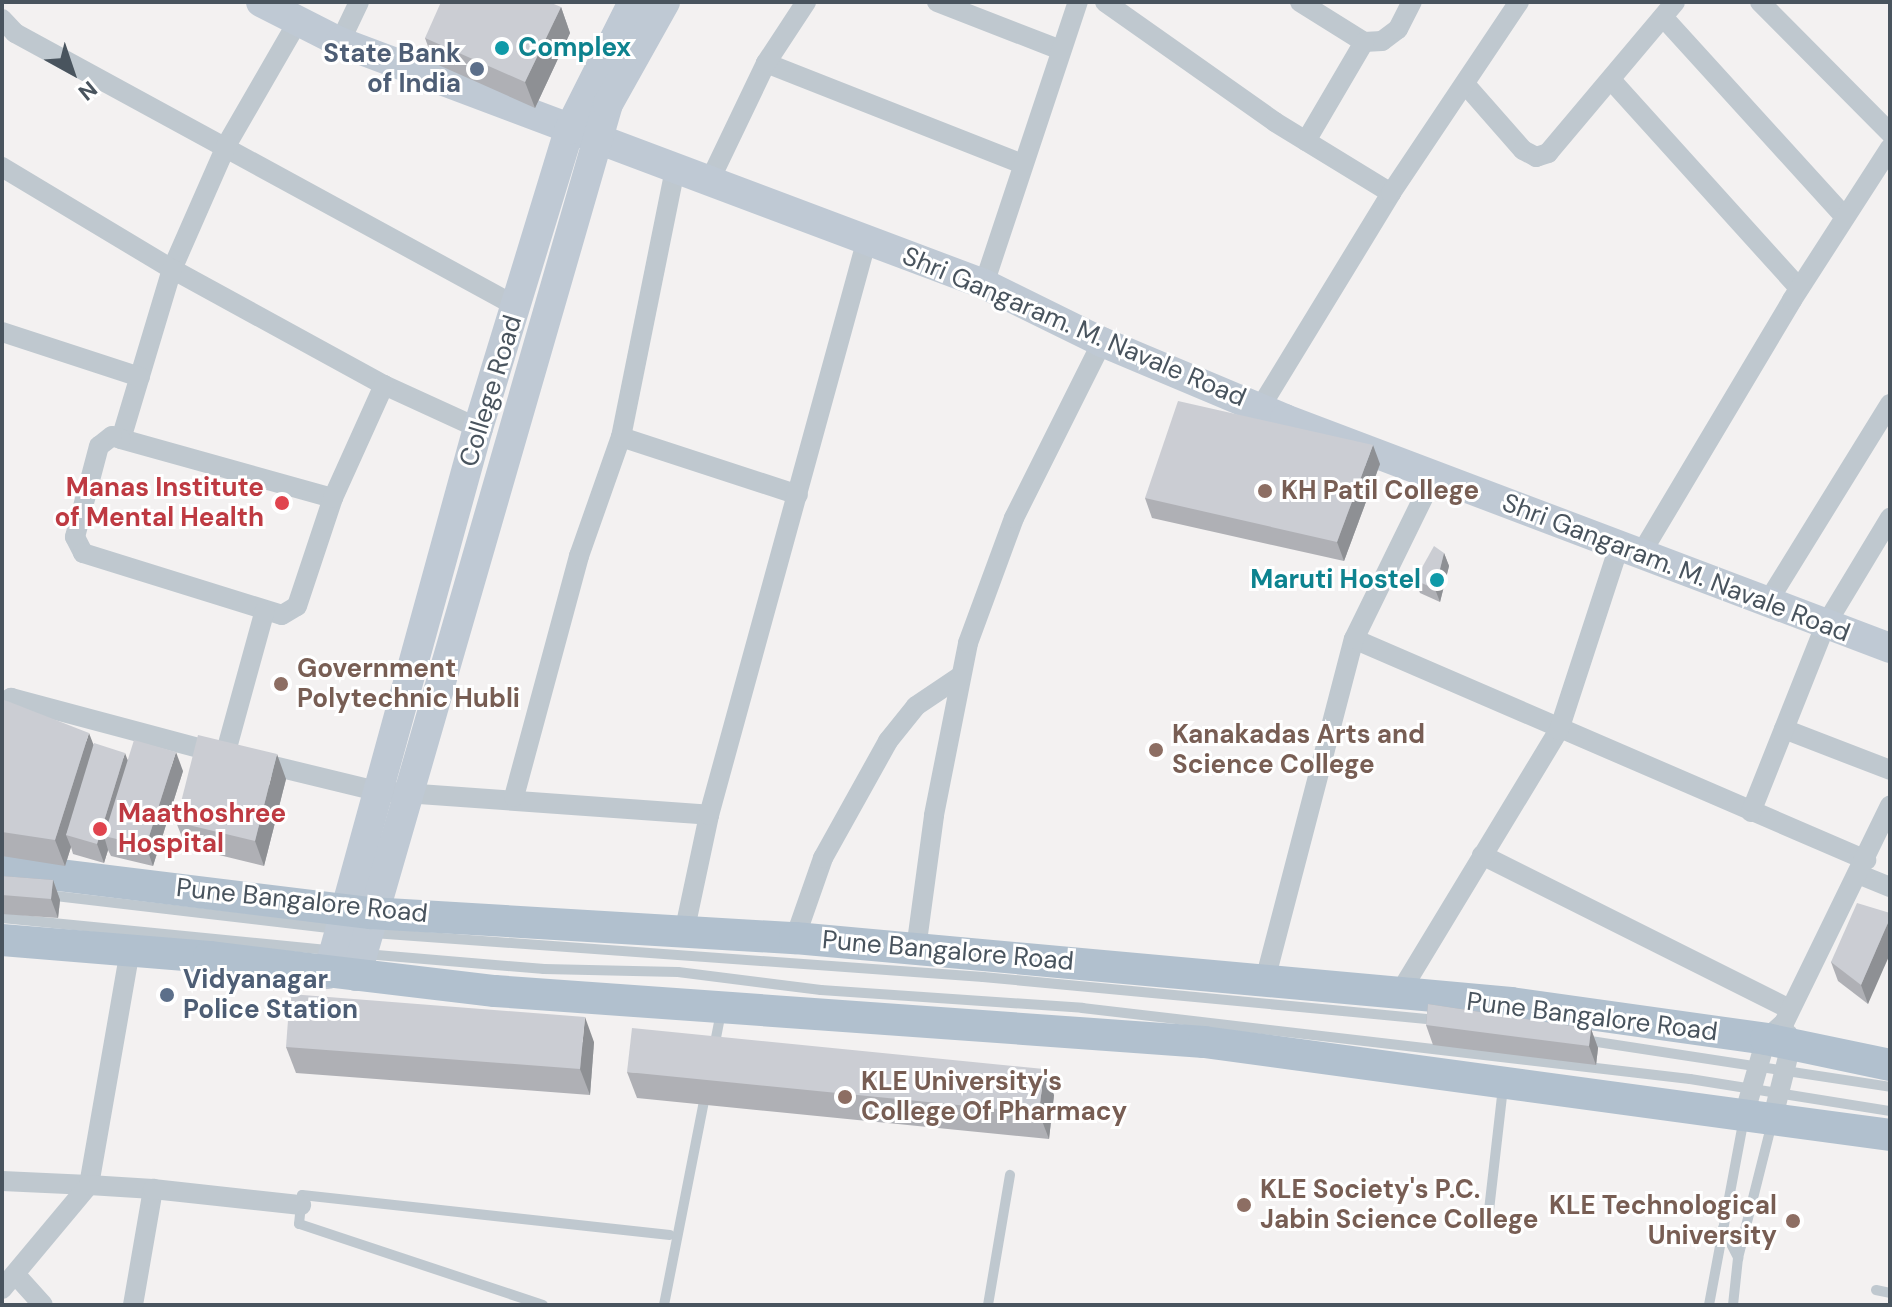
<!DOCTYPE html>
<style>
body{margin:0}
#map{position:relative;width:1892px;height:1307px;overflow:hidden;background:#f3f1f1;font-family:"DM Sans",sans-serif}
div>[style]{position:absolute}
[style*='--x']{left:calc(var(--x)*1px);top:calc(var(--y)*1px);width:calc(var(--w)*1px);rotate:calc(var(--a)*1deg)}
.service>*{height:10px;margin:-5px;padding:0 5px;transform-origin:5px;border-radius:5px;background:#bfc8cf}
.minor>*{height:20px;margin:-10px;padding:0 10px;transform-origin:10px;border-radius:10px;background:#bfc8cf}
.secondary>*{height:30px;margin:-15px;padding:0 15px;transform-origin:15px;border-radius:15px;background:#bfc9d4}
.primary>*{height:32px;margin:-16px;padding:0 16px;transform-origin:16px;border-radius:16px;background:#b1c0ce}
.wall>*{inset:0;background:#afb0b5}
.shaded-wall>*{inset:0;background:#8e9094}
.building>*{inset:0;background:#cbcdd3}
.dots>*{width:22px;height:22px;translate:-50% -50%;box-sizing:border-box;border:4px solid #fff;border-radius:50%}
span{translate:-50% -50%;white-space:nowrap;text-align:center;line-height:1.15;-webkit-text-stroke:6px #fff;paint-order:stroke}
.culture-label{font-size:26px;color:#0d838f;font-weight:700}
.left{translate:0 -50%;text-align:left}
.right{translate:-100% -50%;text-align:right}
.service-label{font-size:26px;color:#4e5e75;font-weight:700}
.street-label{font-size:26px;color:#49545e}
.health-label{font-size:26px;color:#be3a42;font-weight:700}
.education-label{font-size:26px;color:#785e54;font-weight:700}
.frame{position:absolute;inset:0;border:4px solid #49545e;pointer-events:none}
.north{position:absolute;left:32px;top:32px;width:80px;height:80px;-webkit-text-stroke:6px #fff;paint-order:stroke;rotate:140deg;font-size:22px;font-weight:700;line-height:32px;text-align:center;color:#49545e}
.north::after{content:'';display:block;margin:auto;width:28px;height:36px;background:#49545e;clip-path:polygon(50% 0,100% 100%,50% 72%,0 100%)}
</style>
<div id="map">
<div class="service">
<i style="--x:47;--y:895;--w:292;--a:6.7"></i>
<i style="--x:2;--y:918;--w:329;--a:5.6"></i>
<i style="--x:373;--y:933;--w:612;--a:4.13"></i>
<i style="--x:983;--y:977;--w:456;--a:5.4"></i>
<i style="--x:365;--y:954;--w:180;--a:4.8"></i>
<i style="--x:544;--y:969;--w:134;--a:1.3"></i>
<i style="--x:678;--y:972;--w:144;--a:7.2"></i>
<i style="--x:821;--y:990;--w:262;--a:3.9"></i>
<i style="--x:1082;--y:1008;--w:612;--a:6.66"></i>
<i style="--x:1690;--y:1079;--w:203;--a:9.1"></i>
<i style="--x:1584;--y:1040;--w:310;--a:8.7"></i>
<i style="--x:714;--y:1048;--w:37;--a:-79"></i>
<i style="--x:1488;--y:1219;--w:133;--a:-83.5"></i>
<i style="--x:1723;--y:1228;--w:34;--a:63"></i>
<i style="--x:1876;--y:1290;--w:14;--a:12"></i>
<i style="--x:543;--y:1305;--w:257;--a:-161.6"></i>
<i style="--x:299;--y:1224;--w:29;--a:-84"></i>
<i style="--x:302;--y:1195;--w:370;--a:6.2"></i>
<i style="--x:664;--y:1305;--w:218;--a:-78.9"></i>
<i style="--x:988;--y:1305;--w:132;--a:-80.4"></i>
<i style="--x:1709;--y:1305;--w:190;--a:-79.4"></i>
<i style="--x:1733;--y:1305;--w:47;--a:-83.9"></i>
<i style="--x:1738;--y:1258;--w:139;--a:-75.9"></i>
</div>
<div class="minor">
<i style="--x:937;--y:2;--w:133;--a:21.2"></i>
<i style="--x:1105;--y:2;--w:208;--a:35.2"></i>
<i style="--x:1275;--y:122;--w:136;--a:31.5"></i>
<i style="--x:1300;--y:2;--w:75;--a:32"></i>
<i style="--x:1364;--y:42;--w:18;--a:-3"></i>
<i style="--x:1382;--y:41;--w:20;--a:-37"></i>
<i style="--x:1398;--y:29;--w:30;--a:-63"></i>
<i style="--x:1760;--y:2;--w:185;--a:45.2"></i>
<i style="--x:1663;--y:17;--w:270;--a:47.7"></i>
<i style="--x:2;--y:19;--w:19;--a:47"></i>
<i style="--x:15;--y:33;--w:571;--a:28.59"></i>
<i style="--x:298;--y:21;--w:142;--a:120"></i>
<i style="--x:227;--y:144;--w:137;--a:113.7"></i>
<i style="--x:172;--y:269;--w:242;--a:28.7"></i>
<i style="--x:384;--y:385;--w:103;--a:24.6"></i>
<i style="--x:340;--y:42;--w:44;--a:-64.6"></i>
<i style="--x:766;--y:63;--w:275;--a:21.5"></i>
<i style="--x:1612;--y:81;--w:279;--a:47.9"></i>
<i style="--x:1465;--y:84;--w:88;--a:48.7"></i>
<i style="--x:1523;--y:150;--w:15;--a:28"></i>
<i style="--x:1536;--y:157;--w:13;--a:-18"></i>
<i style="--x:1548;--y:153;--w:197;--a:-49.9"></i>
<i style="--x:1306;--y:141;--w:115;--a:-59.6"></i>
<i style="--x:2;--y:167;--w:198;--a:31"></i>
<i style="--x:172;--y:269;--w:177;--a:106.7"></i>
<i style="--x:121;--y:439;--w:220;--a:15.6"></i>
<i style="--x:710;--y:180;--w:130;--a:-64.4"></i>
<i style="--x:766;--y:63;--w:73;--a:-56.7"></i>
<i style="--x:984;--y:284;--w:297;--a:-71.6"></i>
<i style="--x:2;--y:332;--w:145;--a:18.1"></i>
<i style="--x:1260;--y:408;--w:252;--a:-58.6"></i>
<i style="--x:1391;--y:193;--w:230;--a:-56.2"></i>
<i style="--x:621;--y:437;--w:186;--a:18.1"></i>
<i style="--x:121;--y:439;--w:9;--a:-162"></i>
<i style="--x:112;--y:436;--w:16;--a:142"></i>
<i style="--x:99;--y:446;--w:94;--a:104.8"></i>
<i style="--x:75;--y:537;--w:18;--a:63"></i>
<i style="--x:83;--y:553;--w:208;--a:17.3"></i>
<i style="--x:282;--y:615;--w:17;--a:-31"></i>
<i style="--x:297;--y:606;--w:114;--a:-71.6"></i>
<i style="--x:333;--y:498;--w:124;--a:-65.7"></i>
<i style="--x:1639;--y:557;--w:299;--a:-59.2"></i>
<i style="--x:1792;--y:300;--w:181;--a:-57.2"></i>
<i style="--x:1767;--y:603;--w:234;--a:-58.3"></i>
<i style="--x:1354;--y:639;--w:558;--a:23.35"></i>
<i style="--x:2;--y:719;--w:23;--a:-67"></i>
<i style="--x:11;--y:698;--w:218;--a:14.9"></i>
<i style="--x:1784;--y:729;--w:114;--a:21.1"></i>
<i style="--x:225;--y:755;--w:150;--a:-74.6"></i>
<i style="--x:257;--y:762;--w:123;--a:13.6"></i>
<i style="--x:377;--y:791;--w:333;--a:4.1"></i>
<i style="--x:514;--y:797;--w:250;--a:-74.9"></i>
<i style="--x:579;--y:556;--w:126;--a:-70.6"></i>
<i style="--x:621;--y:437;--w:274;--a:-78.6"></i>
<i style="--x:1751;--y:812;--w:202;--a:-68.3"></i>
<i style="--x:1826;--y:624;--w:124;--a:-58.9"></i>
<i style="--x:1482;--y:855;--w:343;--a:26.6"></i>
<i style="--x:1858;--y:874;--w:35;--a:22"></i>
<i style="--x:684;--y:933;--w:121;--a:-78"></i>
<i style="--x:709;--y:815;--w:597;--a:-74.66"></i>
<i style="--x:795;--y:938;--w:85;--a:-70.7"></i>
<i style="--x:823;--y:858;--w:134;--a:-60.9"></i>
<i style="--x:888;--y:741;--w:45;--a:-51.3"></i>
<i style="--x:916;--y:706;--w:52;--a:-34"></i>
<i style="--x:916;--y:949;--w:135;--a:-82.3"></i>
<i style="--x:934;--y:815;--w:175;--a:-78.8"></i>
<i style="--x:968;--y:643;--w:133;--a:-69.8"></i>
<i style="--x:1014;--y:518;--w:197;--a:-63.4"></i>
<i style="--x:1265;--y:980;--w:352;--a:-75.4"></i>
<i style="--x:1354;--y:639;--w:182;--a:-63.9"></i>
<i style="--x:1399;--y:994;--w:309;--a:-58.8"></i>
<i style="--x:1559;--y:730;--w:190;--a:-71.9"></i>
<i style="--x:1745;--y:1112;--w:76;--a:-74"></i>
<i style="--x:1766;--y:1039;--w:24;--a:-42"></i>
<i style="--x:1784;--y:1023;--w:242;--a:-64"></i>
<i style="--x:1773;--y:1117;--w:74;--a:-76"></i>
<i style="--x:1791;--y:1045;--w:11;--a:-105"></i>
<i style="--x:2;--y:1181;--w:87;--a:2.6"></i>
<i style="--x:89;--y:1185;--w:238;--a:-80.1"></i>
<i style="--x:16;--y:1275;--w:40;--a:48"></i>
<i style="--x:2;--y:1289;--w:136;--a:-50.1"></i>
<i style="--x:89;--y:1185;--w:64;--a:3.6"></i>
<i style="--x:133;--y:1305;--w:118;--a:-80.2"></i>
<i style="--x:153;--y:1189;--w:149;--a:6.2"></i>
</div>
<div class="secondary">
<i style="--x:261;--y:2;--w:89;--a:26.9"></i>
<i style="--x:340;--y:42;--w:688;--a:20.6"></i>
<i style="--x:984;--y:284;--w:131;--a:26.2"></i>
<i style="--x:1102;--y:342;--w:199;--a:22.8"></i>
<i style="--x:1285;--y:419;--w:647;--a:20.73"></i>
<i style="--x:328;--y:974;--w:566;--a:-74.64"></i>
<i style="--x:478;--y:428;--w:312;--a:-73"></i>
<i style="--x:569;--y:130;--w:143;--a:-63.4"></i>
<i style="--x:356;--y:976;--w:908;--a:-73.88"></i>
<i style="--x:608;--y:104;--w:117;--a:-60.8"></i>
</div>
<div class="primary">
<i style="--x:2;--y:868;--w:371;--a:7"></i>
<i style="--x:370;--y:913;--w:426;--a:3.4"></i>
<i style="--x:795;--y:938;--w:719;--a:5.19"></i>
<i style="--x:1511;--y:1003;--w:258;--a:8"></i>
<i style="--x:1766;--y:1039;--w:127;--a:11.8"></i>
<i style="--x:2;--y:940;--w:208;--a:4.7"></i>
<i style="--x:209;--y:957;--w:288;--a:6.8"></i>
<i style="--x:495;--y:991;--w:711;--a:4.11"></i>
<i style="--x:1204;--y:1042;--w:692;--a:7.72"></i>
</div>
<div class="wall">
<i style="clip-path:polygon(561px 7px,570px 33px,535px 108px,434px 63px,425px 38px)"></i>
<i style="clip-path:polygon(1380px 464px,1344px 561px,1152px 518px,1145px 498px)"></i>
<i style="clip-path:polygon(1444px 553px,1449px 566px,1440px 602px,1420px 593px,1415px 580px)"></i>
<i style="clip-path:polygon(2px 699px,94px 745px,128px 760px,183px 771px,153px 866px,111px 856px,108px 850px,104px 863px,73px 854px,71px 847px,65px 866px,2px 856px)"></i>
<i style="clip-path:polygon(286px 779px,264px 866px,186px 847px,176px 822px)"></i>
<i style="clip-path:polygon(2px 876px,53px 880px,60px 900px,58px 918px,2px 914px)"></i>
<i style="clip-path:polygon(1890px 913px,1868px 1004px,1838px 981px,1831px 962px)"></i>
<i style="clip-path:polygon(1428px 1004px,1591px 1029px,1598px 1048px,1596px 1065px,1433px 1045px,1426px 1025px)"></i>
<i style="clip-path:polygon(594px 1042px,590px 1095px,296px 1073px,286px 1047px)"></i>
<i style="clip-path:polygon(627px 1072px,1054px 1095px,1049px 1139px,637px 1098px)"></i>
</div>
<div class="shaded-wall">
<i style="clip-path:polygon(561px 7px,570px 33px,535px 108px,525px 82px)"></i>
<i style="clip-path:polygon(1373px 445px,1380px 464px,1344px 561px,1337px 542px)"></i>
<i style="clip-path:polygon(1444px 553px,1449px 566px,1440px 602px,1435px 589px)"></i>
<i style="clip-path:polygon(89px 733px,99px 759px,66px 835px,71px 847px,65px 866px,55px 840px)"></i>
<i style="clip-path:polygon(176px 752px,183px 771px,153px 866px,146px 846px)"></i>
<i style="clip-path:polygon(125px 753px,132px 772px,104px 836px,108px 850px,104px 863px,97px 844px)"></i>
<i style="clip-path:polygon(277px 754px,286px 779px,264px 866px,255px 841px)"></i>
<i style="clip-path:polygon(53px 880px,60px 900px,58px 918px,51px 899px)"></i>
<i style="clip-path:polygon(1890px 918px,1890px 954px,1868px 1004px,1861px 985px)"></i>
<i style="clip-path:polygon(585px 1017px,594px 1042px,590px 1095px,580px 1069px)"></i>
<i style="clip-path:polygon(1591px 1029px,1598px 1048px,1596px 1065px,1589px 1046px)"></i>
<i style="clip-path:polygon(1044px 1069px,1054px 1095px,1049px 1139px,1039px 1113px)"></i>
</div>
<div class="building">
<i style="clip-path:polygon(441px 2px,549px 2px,561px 7px,525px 82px,425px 38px)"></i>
<i style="clip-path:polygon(1178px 401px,1373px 445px,1337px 542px,1145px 498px)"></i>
<i style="clip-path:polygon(1434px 546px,1444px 553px,1435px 589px,1415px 580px)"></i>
<i style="clip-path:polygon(2px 699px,89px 733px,55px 840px,2px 832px)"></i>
<i style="clip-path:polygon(198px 735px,277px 754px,255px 841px,176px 822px)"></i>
<i style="clip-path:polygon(134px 740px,176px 752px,146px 846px,104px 836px)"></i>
<i style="clip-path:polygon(94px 743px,125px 753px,97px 844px,66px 835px)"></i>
<i style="clip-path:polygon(2px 876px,53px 880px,51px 899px,2px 895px)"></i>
<i style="clip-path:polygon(1857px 903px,1890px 913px,1890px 918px,1861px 985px,1831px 962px)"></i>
<i style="clip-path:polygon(290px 994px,585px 1017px,580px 1069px,286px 1047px)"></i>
<i style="clip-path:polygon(1428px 1004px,1591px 1029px,1589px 1046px,1426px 1025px)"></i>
<i style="clip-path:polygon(632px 1028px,1044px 1069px,1039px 1113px,627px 1072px)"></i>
</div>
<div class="dots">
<i style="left:502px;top:48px;background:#0f9aa8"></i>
<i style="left:477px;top:69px;background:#5c6f8a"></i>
<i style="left:1265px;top:491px;background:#8d6e63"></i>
<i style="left:282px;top:503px;background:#e0444e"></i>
<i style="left:1437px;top:580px;background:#0f9aa8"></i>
<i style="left:281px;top:684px;background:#8d6e63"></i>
<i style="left:1156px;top:750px;background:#8d6e63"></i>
<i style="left:100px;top:829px;background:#e0444e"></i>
<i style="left:167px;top:995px;background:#5c6f8a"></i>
<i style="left:845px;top:1097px;background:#8d6e63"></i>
<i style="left:1244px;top:1205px;background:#8d6e63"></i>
<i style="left:1793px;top:1221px;background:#8d6e63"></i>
</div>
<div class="culture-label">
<span class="left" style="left:518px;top:48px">Complex</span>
<span class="right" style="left:1421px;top:580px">Maruti Hostel</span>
</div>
<div class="service-label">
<span class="right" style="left:461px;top:69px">State Bank<br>of India</span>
<span class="left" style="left:183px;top:995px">Vidyanagar<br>Police Station</span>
</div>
<div class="street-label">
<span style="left:1074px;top:327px;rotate:23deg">Shri Gangaram. M. Navale Road</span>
<span style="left:491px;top:391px;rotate:-73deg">College Road</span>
<span style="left:1676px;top:568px;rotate:21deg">Shri Gangaram. M. Navale Road</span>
<span style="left:302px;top:901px;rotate:6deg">Pune Bangalore Road</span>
<span style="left:948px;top:951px;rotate:5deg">Pune Bangalore Road</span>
<span style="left:1592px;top:1017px;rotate:7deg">Pune Bangalore Road</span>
</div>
<div class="health-label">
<span class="right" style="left:264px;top:503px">Manas Institute<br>of Mental Health</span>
<span class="left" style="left:118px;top:829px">Maathoshree<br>Hospital</span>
</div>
<div class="education-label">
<span class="left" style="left:1281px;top:491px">KH Patil College</span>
<span class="left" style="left:297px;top:684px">Government<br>Polytechnic Hubli</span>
<span class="left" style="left:1172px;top:750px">Kanakadas Arts and<br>Science College</span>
<span class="left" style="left:861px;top:1097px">KLE University's<br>College Of Pharmacy</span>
<span class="left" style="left:1260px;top:1205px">KLE Society's P.C.<br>Jabin Science College</span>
<span class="right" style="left:1777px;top:1221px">KLE Technological<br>University</span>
</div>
<div class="frame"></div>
<div class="north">N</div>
</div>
